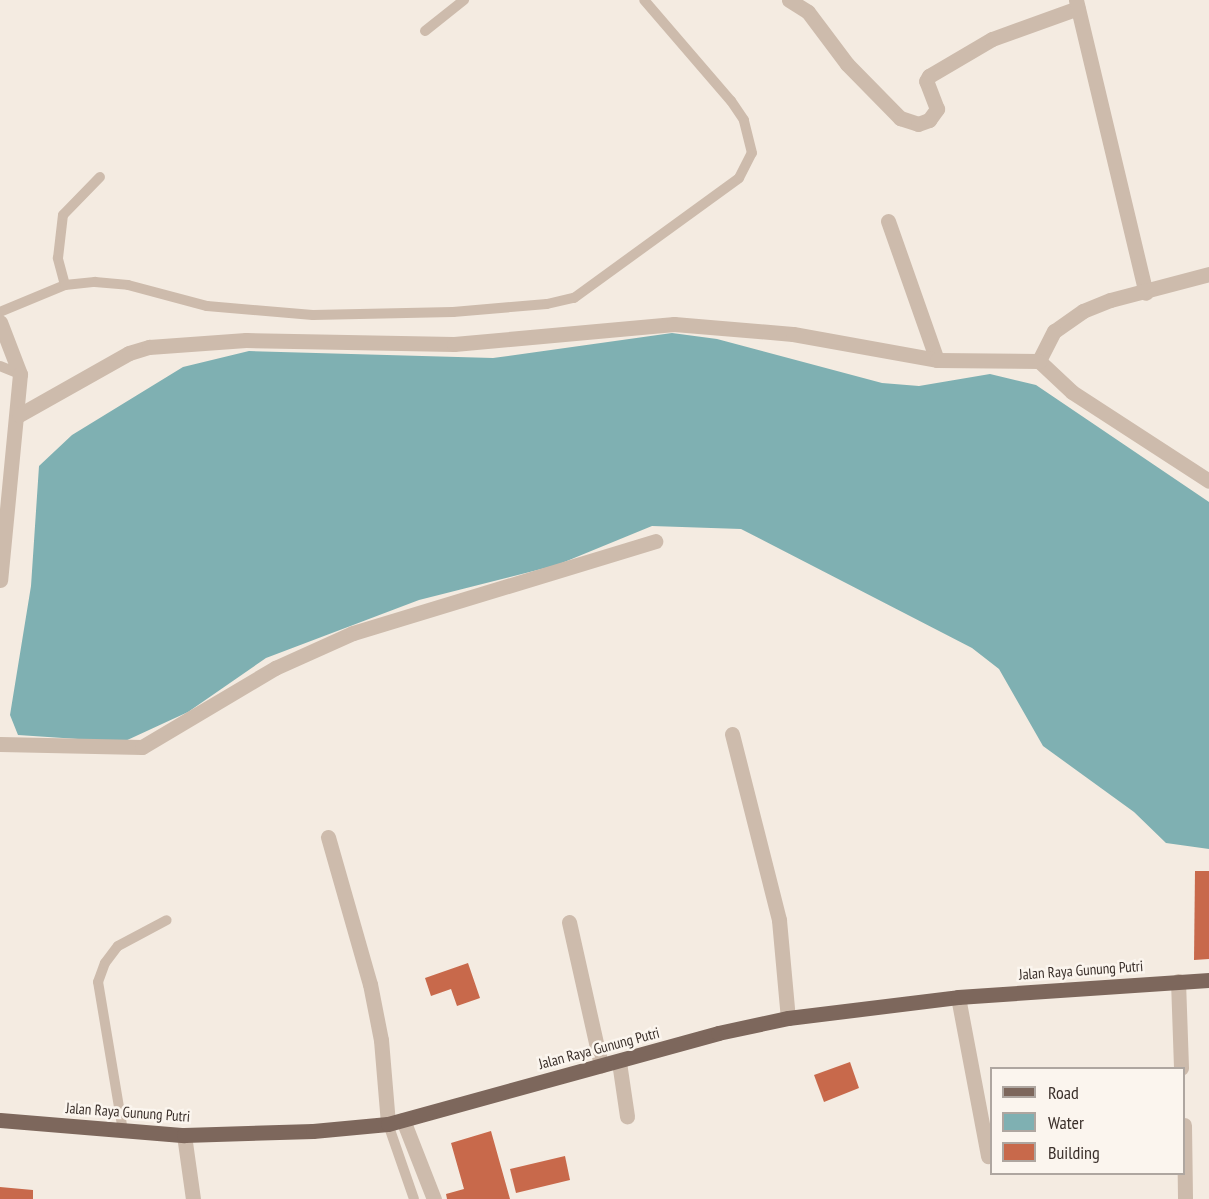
<!DOCTYPE html>
<style>
body{margin:0}
#map{position:relative;width:1209px;height:1199px;overflow:hidden;background:#f4ebe1;font-family:"PT Sans Narrow",sans-serif}
div>[style]{position:absolute}
[style*='--x']{left:calc(var(--x)*1px);top:calc(var(--y)*1px);width:calc(var(--w)*1px);rotate:calc(var(--a)*1deg)}
.water>*{inset:0;background:#7fb0b2}
.building>*{inset:0;background:#c8694b}
.lane>*{height:10px;margin:-5px;padding:0 5px;transform-origin:5px;border-radius:5px;background:#cdbbac}
.street>*{height:15px;margin:-7.5px;padding:0 7.5px;transform-origin:7.5px;border-radius:7.5px;background:#cdbbac}
.primary>*{height:15px;margin:-7.5px;padding:0 7.5px;transform-origin:7.5px;border-radius:7.5px;background:#7d675c}
span{translate:-50% -50%;white-space:nowrap;text-align:center;line-height:1.15;-webkit-text-stroke:5px #fbf5ee;paint-order:stroke}
.street-label{font-size:15px;color:#3b302b}
.legend{position:absolute;left:990px;top:1067px;width:195px;height:108px;box-sizing:border-box;background:#fbf5ee;border:2px solid #aea6a0;margin:0;padding:8px 10px;list-style:none;font-size:18px;color:#3b302b}
.legend li{display:flex;align-items:center;gap:12px;height:30px}
.legend b{width:30px;border:2px solid #aea6a0}
</style>
<div id="map">
<div class="water">
<i style="clip-path:polygon(672px 333px,717px 339px,882px 383px,919px 386px,990px 374px,1036px 385px,1209px 502px,1209px 849px,1166px 843px,1134px 812px,1043px 746px,999px 669px,972px 648px,741px 529px,652px 526px,557px 565px,419px 600px,266px 658px,188px 712px,123px 742px,18px 735px,10px 715px,31px 586px,39px 466px,72px 435px,183px 367px,249px 351px,493px 358px)"></i>
</div>
<div class="building">
<i style="clip-path:polygon(1195px 871px,1209px 871px,1209px 959px,1194px 960px)"></i>
<i style="clip-path:polygon(468px 963px,480px 998px,457px 1006px,451px 989px,431px 996px,425px 978px)"></i>
<i style="clip-path:polygon(850px 1062px,859px 1088px,824px 1102px,814px 1075px)"></i>
<i style="clip-path:polygon(491px 1131px,510px 1199px,447px 1199px,446px 1194px,464px 1189px,451px 1143px)"></i>
<i style="clip-path:polygon(565px 1156px,570px 1180px,516px 1193px,510px 1169px)"></i>
<i style="clip-path:polygon(0 1187px,33px 1190px,33px 1199px,0 1199px)"></i>
</div>
<div class="lane">
<i style="--x:425;--y:31;--w:50;--a:-38.5"></i>
<i style="--x:65;--y:285;--w:28;--a:-105"></i>
<i style="--x:58;--y:258;--w:43;--a:-83.4"></i>
<i style="--x:63;--y:215;--w:53;--a:-45.8"></i>
<i style="--x:0;--y:312;--w:70;--a:-22.6"></i>
<i style="--x:65;--y:285;--w:30;--a:-6"></i>
<i style="--x:95;--y:282;--w:33;--a:5"></i>
<i style="--x:128;--y:285;--w:82;--a:14.9"></i>
<i style="--x:207;--y:306;--w:106;--a:4.9"></i>
<i style="--x:313;--y:315;--w:140;--a:-1.2"></i>
<i style="--x:453;--y:312;--w:94;--a:-4.9"></i>
<i style="--x:547;--y:304;--w:28;--a:-13"></i>
<i style="--x:574;--y:298;--w:204;--a:-36"></i>
<i style="--x:739;--y:178;--w:28;--a:-63"></i>
<i style="--x:752;--y:153;--w:34;--a:-104"></i>
<i style="--x:744;--y:120;--w:23;--a:-124"></i>
<i style="--x:731;--y:101;--w:133;--a:-130.7"></i>
<i style="--x:0;--y:366;--w:22;--a:22"></i>
<i style="--x:388;--y:1124;--w:79;--a:70.9"></i>
<i style="--x:123;--y:1131;--w:151;--a:-99.5"></i>
<i style="--x:98;--y:982;--w:20;--a:-70"></i>
<i style="--x:105;--y:963;--w:21;--a:-53"></i>
<i style="--x:118;--y:946;--w:55;--a:-28"></i>
</div>
<div class="street">
<i style="--x:789;--y:0;--w:22;--a:32"></i>
<i style="--x:808;--y:12;--w:65;--a:53.1"></i>
<i style="--x:847;--y:64;--w:76;--a:45.5"></i>
<i style="--x:900;--y:118;--w:19;--a:18"></i>
<i style="--x:918;--y:124;--w:12;--a:-20"></i>
<i style="--x:929;--y:120;--w:14;--a:-54"></i>
<i style="--x:937;--y:109;--w:30;--a:-111"></i>
<i style="--x:926;--y:81;--w:6;--a:-59"></i>
<i style="--x:929;--y:76;--w:73;--a:-30.4"></i>
<i style="--x:992;--y:39;--w:91;--a:-19.8"></i>
<i style="--x:1076;--y:0;--w:301;--a:76.6"></i>
<i style="--x:888;--y:221;--w:147;--a:70.6"></i>
<i style="--x:1209;--y:274;--w:102;--a:165.3"></i>
<i style="--x:1110;--y:300;--w:29;--a:158"></i>
<i style="--x:1083;--y:311;--w:35;--a:145"></i>
<i style="--x:1054;--y:331;--w:34;--a:117"></i>
<i style="--x:1039;--y:361;--w:45;--a:43.2"></i>
<i style="--x:1072;--y:392;--w:163;--a:33"></i>
<i style="--x:0;--y:322;--w:56;--a:69"></i>
<i style="--x:20;--y:374;--w:207;--a:95.5"></i>
<i style="--x:19;--y:415;--w:126;--a:-29.4"></i>
<i style="--x:129;--y:353;--w:21;--a:-17"></i>
<i style="--x:149;--y:347;--w:97;--a:-4.1"></i>
<i style="--x:246;--y:340;--w:208;--a:1.1"></i>
<i style="--x:454;--y:344;--w:221;--a:-5.2"></i>
<i style="--x:674;--y:324;--w:119;--a:4.8"></i>
<i style="--x:793;--y:334;--w:146;--a:10.2"></i>
<i style="--x:937;--y:360;--w:102;--a:0.6"></i>
<i style="--x:732;--y:734;--w:192;--a:75.8"></i>
<i style="--x:779;--y:920;--w:98;--a:84.8"></i>
<i style="--x:0;--y:744;--w:142;--a:1.2"></i>
<i style="--x:142;--y:747;--w:155;--a:-30.7"></i>
<i style="--x:275;--y:668;--w:85;--a:-24.2"></i>
<i style="--x:353;--y:633;--w:316;--a:-16.9"></i>
<i style="--x:328;--y:837;--w:153;--a:74.1"></i>
<i style="--x:370;--y:984;--w:57;--a:78.9"></i>
<i style="--x:381;--y:1040;--w:84;--a:85.2"></i>
<i style="--x:569;--y:922;--w:147;--a:77.4"></i>
<i style="--x:1178;--y:981;--w:87;--a:88"></i>
<i style="--x:958;--y:997;--w:162;--a:79.3"></i>
<i style="--x:619;--y:1062;--w:55;--a:81.6"></i>
<i style="--x:403;--y:1120;--w:85;--a:68.6"></i>
<i style="--x:1184;--y:1125;--w:74;--a:89.2"></i>
<i style="--x:184;--y:1135;--w:65;--a:82"></i>
</div>
<div class="primary">
<i style="--x:0;--y:1120;--w:185;--a:4.7"></i>
<i style="--x:184;--y:1135;--w:129;--a:-1.8"></i>
<i style="--x:313;--y:1131;--w:75;--a:-5.3"></i>
<i style="--x:388;--y:1124;--w:342;--a:-15.4"></i>
<i style="--x:718;--y:1033;--w:72;--a:-12.1"></i>
<i style="--x:788;--y:1018;--w:171;--a:-7"></i>
<i style="--x:958;--y:997;--w:252;--a:-3.9"></i>
</div>
<div class="street-label">
<span style="left:1081px;top:970px;rotate:-4deg">Jalan Raya Gunung Putri</span>
<span style="left:599px;top:1048px;rotate:-15deg">Jalan Raya Gunung Putri</span>
<span style="left:128px;top:1112px;rotate:4deg">Jalan Raya Gunung Putri</span>
</div>
<ul class="legend">
<li><b style="height:8px;background:#7d675c"></b>Road</li>
<li><b style="height:16px;background:#7fb0b2"></b>Water</li>
<li><b style="height:16px;background:#c8694b"></b>Building</li>
</ul>
</div>
